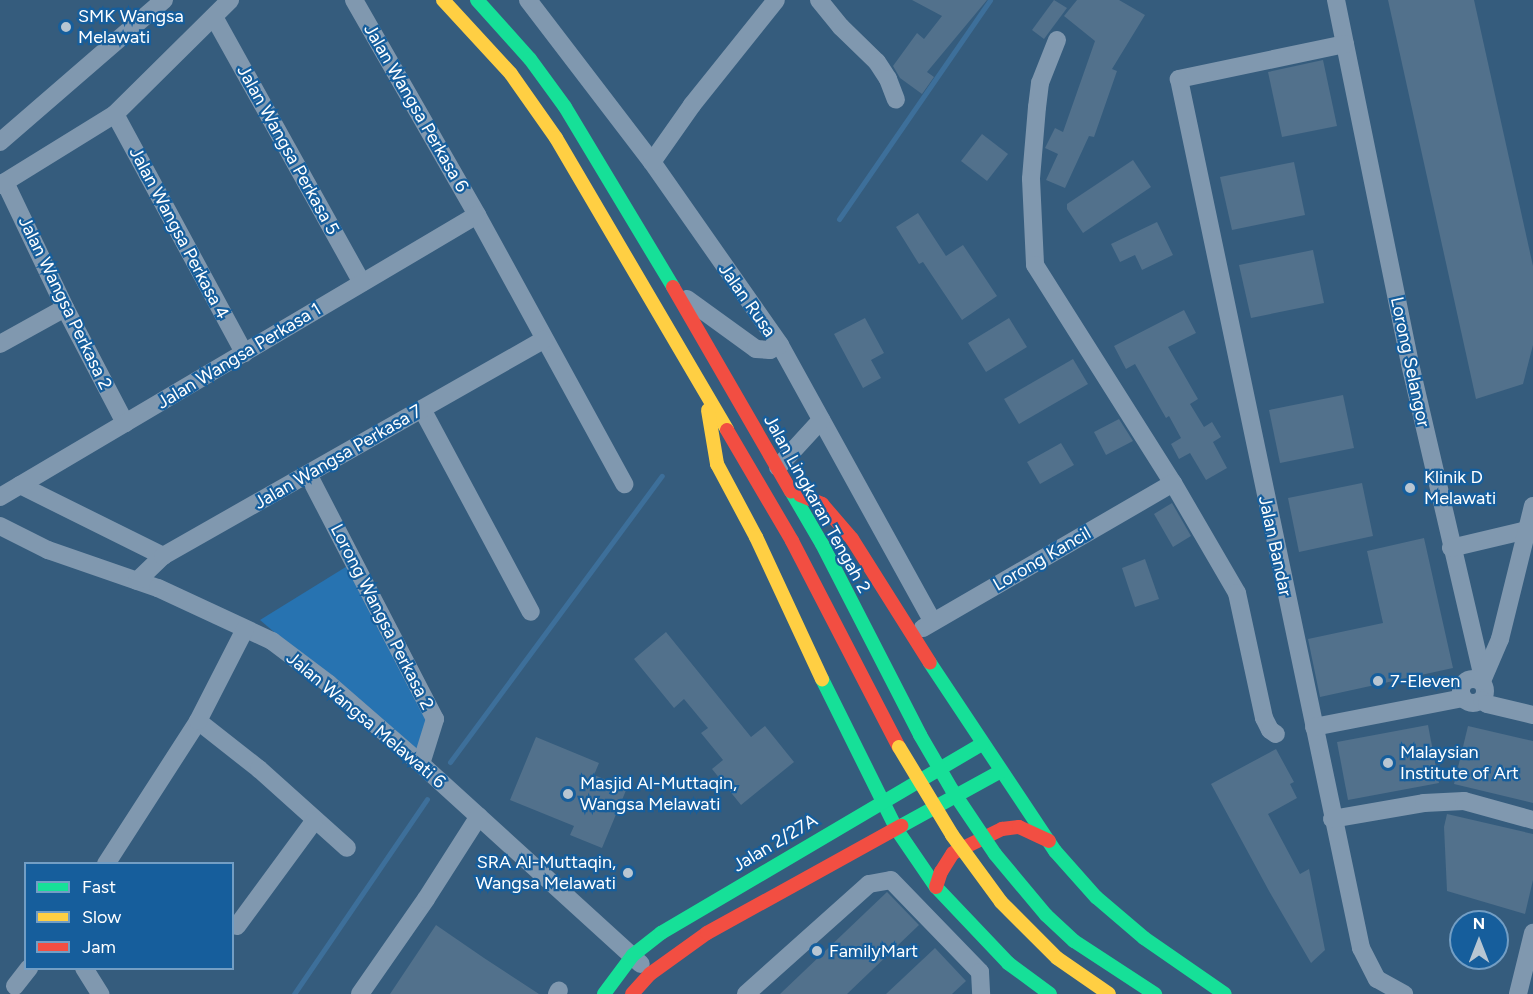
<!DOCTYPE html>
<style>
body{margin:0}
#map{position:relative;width:1533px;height:994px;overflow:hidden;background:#355c7d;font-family:Figtree,sans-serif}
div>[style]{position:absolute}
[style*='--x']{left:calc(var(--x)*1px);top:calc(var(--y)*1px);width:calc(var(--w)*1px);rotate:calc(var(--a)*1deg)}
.green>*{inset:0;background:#2773b1}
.stream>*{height:5px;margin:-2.5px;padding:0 2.5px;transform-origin:2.5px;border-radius:2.5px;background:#3d6f9a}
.building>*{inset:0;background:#52718c}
.street>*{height:18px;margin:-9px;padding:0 9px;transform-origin:9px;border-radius:9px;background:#8098af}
.street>.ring{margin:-9px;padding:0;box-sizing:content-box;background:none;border:18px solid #8098af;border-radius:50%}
.fast>*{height:14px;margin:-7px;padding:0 7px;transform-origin:7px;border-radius:7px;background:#16e098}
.slow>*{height:14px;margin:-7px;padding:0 7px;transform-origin:7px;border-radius:7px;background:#ffcf43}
.jam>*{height:14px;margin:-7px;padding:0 7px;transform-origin:7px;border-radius:7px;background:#f24e42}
.fast-bridge>*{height:14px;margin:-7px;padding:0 7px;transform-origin:7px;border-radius:7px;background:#16e098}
.slow-bridge>*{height:14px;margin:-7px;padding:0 7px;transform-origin:7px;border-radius:7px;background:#ffcf43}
.dots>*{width:16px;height:16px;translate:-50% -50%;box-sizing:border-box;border:3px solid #165e9c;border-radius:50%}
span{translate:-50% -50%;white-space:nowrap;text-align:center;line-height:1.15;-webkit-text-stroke:4.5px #165e9c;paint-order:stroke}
.poi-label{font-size:18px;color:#fff}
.left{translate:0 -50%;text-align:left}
.right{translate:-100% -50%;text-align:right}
.street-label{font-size:18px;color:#fff}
.legend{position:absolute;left:24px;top:862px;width:210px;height:108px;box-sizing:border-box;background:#165e9c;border:2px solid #739ec4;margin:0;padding:8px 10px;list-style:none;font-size:18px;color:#fff}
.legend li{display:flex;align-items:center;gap:12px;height:30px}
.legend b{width:30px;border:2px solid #739ec4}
.north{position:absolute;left:1449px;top:910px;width:60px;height:60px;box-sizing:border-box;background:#165e9c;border:2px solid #739ec4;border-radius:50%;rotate:0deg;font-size:16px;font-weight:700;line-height:24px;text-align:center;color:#fff}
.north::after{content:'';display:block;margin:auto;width:21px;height:27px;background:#b8c6d2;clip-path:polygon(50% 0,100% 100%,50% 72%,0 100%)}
</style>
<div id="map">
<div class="green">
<i style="clip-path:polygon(349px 565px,430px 722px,418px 755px,260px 620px)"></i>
</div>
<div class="stream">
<i style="--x:839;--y:219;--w:266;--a:-55.4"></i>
<i style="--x:450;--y:762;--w:356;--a:-53.5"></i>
<i style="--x:294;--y:994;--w:236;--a:-55.7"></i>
</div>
<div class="building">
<i style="clip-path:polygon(912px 0,987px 0,927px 72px,934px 77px,922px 94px,900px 78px,893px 66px,917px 33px,924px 39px,942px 16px)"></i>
<i style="clip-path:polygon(1054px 0,1067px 8px,1044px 39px,1032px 30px)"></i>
<i style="clip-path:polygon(1077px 0,1119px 0,1145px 15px,1112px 69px,1117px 71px,1094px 137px,1089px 136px,1065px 188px,1046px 180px,1058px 154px,1045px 148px,1055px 128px,1063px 132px,1095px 41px,1064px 16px)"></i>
<i style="clip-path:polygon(1388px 0,1474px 0,1533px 266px,1533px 345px,1523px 384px,1476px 399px)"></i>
<i style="clip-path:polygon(1323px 60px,1337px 126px,1282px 137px,1268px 72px)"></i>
<i style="clip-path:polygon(982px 134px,1008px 154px,987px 181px,961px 161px)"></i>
<i style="clip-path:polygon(1133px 160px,1151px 187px,1083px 233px,1067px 209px,1067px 204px)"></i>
<i style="clip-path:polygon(1294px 162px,1305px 215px,1232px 230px,1220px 177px)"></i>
<i style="clip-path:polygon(918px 213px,946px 256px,963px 245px,997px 296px,962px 320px,923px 262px,919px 264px,896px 227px)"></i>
<i style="clip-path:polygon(1157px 222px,1173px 255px,1142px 270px,1135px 255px,1120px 262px,1111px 244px)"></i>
<i style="clip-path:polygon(1313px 250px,1324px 303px,1251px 318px,1239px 265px)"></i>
<i style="clip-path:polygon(1184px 310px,1196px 333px,1168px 347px,1198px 399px,1190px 404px,1204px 427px,1212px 422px,1221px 437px,1213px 442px,1227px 468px,1206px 480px,1190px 453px,1179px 459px,1171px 444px,1181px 438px,1169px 416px,1166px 418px,1135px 364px,1126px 369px,1114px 346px)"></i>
<i style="clip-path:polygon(865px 318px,884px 353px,871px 360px,881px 378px,863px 388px,834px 334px)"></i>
<i style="clip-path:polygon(1009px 318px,1027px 347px,986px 372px,968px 343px)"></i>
<i style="clip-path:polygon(1073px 359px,1088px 384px,1019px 424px,1004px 399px)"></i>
<i style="clip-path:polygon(1343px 395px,1354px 448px,1280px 463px,1269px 410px)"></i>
<i style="clip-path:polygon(1119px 419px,1133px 441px,1106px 455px,1094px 432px)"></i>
<i style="clip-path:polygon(1061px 443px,1074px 465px,1040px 484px,1027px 462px)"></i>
<i style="clip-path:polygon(1362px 483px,1373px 536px,1299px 552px,1288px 498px)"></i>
<i style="clip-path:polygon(1172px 503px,1191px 536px,1173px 547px,1154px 514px)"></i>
<i style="clip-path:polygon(1424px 538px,1453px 668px,1320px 697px,1308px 639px,1383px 623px,1367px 551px)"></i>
<i style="clip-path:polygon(1145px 559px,1159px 599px,1135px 607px,1122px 568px)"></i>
<i style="clip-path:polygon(666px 632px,751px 737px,765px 726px,794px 762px,741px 805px,712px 769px,723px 760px,701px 733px,708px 728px,684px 699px,674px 708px,634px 659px)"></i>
<i style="clip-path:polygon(1428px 725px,1439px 783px,1348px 800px,1337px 742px)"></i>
<i style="clip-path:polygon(1468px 726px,1533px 741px,1533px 803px,1454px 784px)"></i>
<i style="clip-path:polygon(536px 737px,599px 763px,594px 775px,627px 788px,602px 848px,570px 835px,574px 826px,510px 800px)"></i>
<i style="clip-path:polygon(1276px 749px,1294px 782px,1290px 784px,1297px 798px,1268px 814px,1300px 874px,1309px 869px,1325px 950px,1311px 963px,1269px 891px,1211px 784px)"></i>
<i style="clip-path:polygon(1447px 814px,1533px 834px,1533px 880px,1525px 914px,1447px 891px,1444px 827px)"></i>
<i style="clip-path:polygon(887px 892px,919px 925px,847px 994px,780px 994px)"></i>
<i style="clip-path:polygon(436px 925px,484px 958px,539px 994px,390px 994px)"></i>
<i style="clip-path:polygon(935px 948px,966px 981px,952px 994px,886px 994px)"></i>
</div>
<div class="street">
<i style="--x:354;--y:0;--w:248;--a:60.2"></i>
<i style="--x:477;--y:215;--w:307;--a:61.3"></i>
<i style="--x:528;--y:0;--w:204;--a:52.6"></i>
<i style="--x:652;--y:162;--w:223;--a:55"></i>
<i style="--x:780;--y:345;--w:316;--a:61.1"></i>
<i style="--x:819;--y:0;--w:35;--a:51"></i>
<i style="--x:841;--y:27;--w:50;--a:44.2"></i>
<i style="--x:877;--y:62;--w:20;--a:57"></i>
<i style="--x:888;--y:79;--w:22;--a:69"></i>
<i style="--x:1336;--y:0;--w:371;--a:78.5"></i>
<i style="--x:1410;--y:364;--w:322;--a:76.9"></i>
<i style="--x:214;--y:17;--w:304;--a:60.9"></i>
<i style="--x:1057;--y:40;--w:46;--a:111.6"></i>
<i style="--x:1040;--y:83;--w:24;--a:97"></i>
<i style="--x:1037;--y:107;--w:72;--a:94.8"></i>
<i style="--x:1031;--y:179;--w:86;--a:87.3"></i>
<i style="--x:1035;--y:265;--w:258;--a:57.7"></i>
<i style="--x:1173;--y:483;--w:127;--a:59.8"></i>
<i style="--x:1237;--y:593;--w:128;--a:77.8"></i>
<i style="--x:1264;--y:718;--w:13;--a:63"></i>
<i style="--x:1270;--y:730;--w:7;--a:34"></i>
<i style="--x:1345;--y:44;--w:170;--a:168.1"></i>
<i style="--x:1179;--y:79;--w:888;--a:78.17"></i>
<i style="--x:1361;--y:948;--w:35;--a:63"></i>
<i style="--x:1377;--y:979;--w:31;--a:29"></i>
<i style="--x:115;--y:114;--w:272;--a:61.6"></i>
<i style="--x:0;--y:142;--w:217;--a:-40.9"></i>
<i style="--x:652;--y:162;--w:70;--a:-54.9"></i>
<i style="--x:692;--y:105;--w:134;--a:-51.3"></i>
<i style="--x:5;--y:182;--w:140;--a:64.5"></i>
<i style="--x:65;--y:308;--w:130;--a:62.4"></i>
<i style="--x:0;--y:185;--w:135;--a:-31.7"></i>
<i style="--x:115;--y:114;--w:162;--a:-44.7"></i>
<i style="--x:687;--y:299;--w:85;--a:35.9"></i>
<i style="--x:756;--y:349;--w:14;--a:4"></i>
<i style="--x:770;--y:350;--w:11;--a:-27"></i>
<i style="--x:0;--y:344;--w:74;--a:-29"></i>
<i style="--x:422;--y:409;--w:230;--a:61.8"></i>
<i style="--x:778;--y:467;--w:64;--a:-47.5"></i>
<i style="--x:308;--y:474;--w:276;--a:62.6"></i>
<i style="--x:435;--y:719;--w:47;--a:107.3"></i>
<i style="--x:20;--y:485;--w:160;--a:26.4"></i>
<i style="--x:0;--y:497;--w:554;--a:-30.59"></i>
<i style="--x:0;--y:526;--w:54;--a:26.6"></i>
<i style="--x:48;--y:550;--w:116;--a:19.1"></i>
<i style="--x:158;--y:588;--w:126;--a:24.9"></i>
<i style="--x:272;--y:641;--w:71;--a:37"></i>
<i style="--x:329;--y:684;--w:122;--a:41"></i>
<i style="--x:421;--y:764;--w:297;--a:42.3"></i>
<i style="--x:1451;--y:548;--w:78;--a:-13.3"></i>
<i style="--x:137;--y:581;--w:36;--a:-44"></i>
<i style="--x:163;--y:556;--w:438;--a:-29.6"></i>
<i style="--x:923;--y:628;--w:289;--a:-30.1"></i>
<i class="ring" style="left:1461px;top:679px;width:6px;height:6px"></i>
<i style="--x:1482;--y:681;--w:46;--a:-66.8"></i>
<i style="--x:1500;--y:639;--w:137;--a:-76.1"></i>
<i style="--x:1482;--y:700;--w:6;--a:39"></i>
<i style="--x:1487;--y:704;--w:47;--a:13.4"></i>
<i style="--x:198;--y:721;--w:78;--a:38.2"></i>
<i style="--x:259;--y:769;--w:118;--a:41.9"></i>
<i style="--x:1314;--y:727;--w:152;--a:-11"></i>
<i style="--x:1332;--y:819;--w:93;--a:-9.9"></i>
<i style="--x:1424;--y:803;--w:40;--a:-2.9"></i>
<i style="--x:1464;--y:801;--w:72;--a:15.4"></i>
<i style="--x:106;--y:864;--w:170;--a:-57.2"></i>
<i style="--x:198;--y:721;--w:103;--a:-62.9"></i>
<i style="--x:237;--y:926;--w:130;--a:-53.7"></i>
<i style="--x:84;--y:968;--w:31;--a:58"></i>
<i style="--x:15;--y:986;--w:23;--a:-52"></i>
<i style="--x:360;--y:994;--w:116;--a:-55.2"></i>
<i style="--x:426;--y:899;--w:98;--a:-57.4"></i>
<i style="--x:557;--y:994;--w:4;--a:-63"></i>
<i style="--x:746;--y:994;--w:165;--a:-41.8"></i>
<i style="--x:869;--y:884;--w:22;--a:-10"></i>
<i style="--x:891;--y:880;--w:128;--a:45.9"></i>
<i style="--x:980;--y:972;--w:22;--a:87"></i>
<i style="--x:1518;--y:994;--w:63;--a:-76.2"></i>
</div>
<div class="fast">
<i style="--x:477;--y:0;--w:79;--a:48.1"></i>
<i style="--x:530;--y:59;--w:59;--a:53.9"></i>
<i style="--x:565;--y:107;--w:210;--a:59"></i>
<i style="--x:791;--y:491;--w:61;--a:59.7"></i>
<i style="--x:822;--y:544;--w:215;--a:62.8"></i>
<i style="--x:930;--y:663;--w:226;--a:56.4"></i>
<i style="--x:1055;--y:851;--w:62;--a:48.3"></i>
<i style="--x:1096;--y:897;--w:63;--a:40.5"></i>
<i style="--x:1144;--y:938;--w:98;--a:34.7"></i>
<i style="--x:822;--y:679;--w:169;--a:63.6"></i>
<i style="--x:897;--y:830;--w:69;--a:55.6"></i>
<i style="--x:936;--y:887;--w:105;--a:46.5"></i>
<i style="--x:1008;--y:963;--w:52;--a:36.4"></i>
<i style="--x:901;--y:826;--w:114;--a:-28.8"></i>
<i style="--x:1074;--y:941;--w:97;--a:33.2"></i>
<i style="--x:604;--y:994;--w:49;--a:-53.4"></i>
<i style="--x:633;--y:955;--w:36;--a:-38"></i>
<i style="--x:661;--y:933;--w:373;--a:-30.5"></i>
</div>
<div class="slow">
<i style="--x:443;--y:0;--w:100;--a:47.4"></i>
<i style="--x:511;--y:74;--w:78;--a:54.9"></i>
<i style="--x:556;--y:138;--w:338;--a:59.6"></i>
<i style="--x:708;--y:410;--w:55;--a:80.5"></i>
<i style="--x:717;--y:464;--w:83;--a:61.9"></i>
<i style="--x:756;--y:537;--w:157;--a:65.1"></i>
</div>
<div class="jam">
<i style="--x:673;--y:287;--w:236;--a:60"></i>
<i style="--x:727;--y:430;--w:129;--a:59.6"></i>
<i style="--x:792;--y:541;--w:232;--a:62.6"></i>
<i style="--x:800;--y:495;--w:24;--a:22"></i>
<i style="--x:822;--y:504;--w:46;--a:49.4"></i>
<i style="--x:852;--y:539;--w:146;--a:57.8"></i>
<i style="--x:936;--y:887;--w:16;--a:-72"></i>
<i style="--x:941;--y:872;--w:22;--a:-58"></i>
<i style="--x:953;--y:853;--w:55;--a:-26.1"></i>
<i style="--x:1002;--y:829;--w:17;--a:-7"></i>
<i style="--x:1019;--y:827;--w:33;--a:25"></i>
<i style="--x:632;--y:994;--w:27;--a:-48"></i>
<i style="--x:650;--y:974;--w:70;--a:-35.7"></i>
<i style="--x:707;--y:933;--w:222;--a:-28.9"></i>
</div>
<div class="fast-bridge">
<i style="--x:920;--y:735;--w:64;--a:59.8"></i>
<i style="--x:952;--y:790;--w:77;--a:56.1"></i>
<i style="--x:995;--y:854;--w:80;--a:50.1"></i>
<i style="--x:1046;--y:915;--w:38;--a:43"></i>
</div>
<div class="slow-bridge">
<i style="--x:899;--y:747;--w:103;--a:58.9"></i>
<i style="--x:952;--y:835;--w:83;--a:53.8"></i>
<i style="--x:1001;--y:902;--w:79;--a:45"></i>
<i style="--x:1057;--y:958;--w:63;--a:34.7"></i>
</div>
<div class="dots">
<i style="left:66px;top:27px;background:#b8c6d2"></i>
<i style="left:1410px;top:488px;background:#b8c6d2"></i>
<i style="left:1378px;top:681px;background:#b8c6d2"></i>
<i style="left:1388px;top:763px;background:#b8c6d2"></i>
<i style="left:568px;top:794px;background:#b8c6d2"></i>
<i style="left:628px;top:873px;background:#b8c6d2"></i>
<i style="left:817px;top:951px;background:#b8c6d2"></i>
</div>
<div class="poi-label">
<span class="left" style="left:78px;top:27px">SMK Wangsa<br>Melawati</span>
<span class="left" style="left:1424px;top:488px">Klinik D<br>Melawati</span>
<span class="left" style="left:1390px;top:681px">7-Eleven</span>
<span class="left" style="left:1400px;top:763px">Malaysian<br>Institute of Art</span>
<span class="left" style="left:580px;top:794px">Masjid Al-Muttaqin,<br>Wangsa Melawati</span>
<span class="right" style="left:616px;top:873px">SRA Al-Muttaqin,<br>Wangsa Melawati</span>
<span class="left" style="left:829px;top:951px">FamilyMart</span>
</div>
<div class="street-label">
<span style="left:416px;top:108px;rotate:60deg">Jalan Wangsa Perkasa 6</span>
<span style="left:288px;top:150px;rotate:61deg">Jalan Wangsa Perkasa 5</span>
<span style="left:179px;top:233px;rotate:62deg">Jalan Wangsa Perkasa 4</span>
<span style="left:747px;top:300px;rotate:55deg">Jalan Rusa</span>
<span style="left:65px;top:303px;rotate:64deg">Jalan Wangsa Perkasa 2</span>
<span style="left:239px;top:356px;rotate:-31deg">Jalan Wangsa Perkasa 1</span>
<span style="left:1410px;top:362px;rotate:78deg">Lorong Selangor</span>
<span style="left:338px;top:457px;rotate:-30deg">Jalan Wangsa Perkasa 7</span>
<span style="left:817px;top:504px;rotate:61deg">Jalan Lingkaran Tengah 2</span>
<span style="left:1275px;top:546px;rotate:78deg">Jalan Bandar</span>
<span style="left:1042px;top:559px;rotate:-30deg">Lorong Kancil</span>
<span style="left:382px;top:617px;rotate:63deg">Lorong Wangsa Perkasa 2</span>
<span style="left:366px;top:720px;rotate:40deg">Jalan Wangsa Melawati 6</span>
<span style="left:775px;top:843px;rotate:-31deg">Jalan 2/27A</span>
</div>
<ul class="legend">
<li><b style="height:8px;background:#16e098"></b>Fast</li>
<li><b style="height:8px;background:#ffcf43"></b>Slow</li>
<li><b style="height:8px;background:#f24e42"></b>Jam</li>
</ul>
<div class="north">N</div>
</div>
